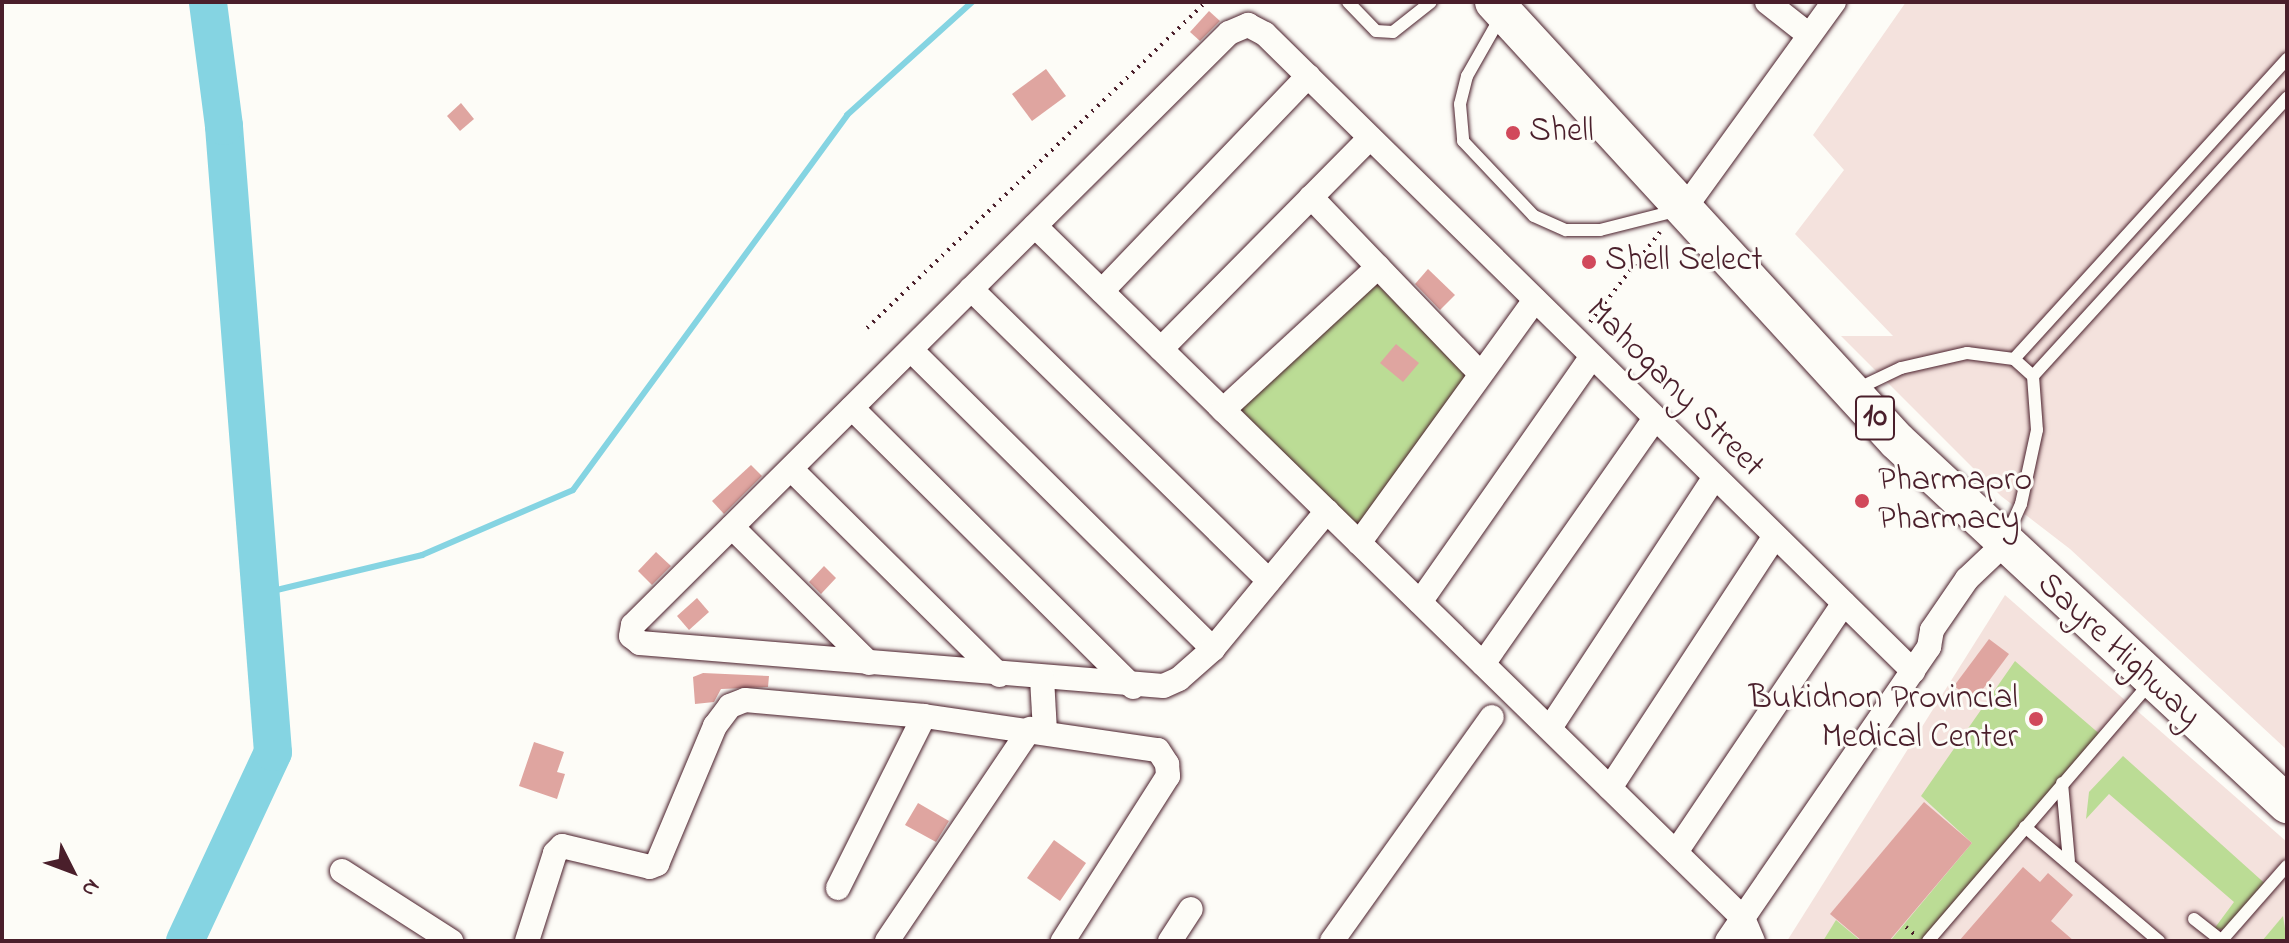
<!DOCTYPE html>
<style>
body{margin:0}
#map{position:relative;width:2289px;height:943px;overflow:hidden;background:#fdfcf7;font-family:"Indie Flower",sans-serif}
div>[style]{position:absolute}
[style*='--x']{left:calc(var(--x)*1px);top:calc(var(--y)*1px);width:calc(var(--w)*1px);rotate:calc(var(--a)*1deg)}
.built>*{inset:0;background:#f4e2dd}
.green>*{inset:0;background:#bbdc95}
.stream>*{height:6px;margin:-3px;padding:0 3px;transform-origin:3px;border-radius:3px;background:#85d4e2}
.river>*{height:38px;margin:-19px;padding:0 19px;transform-origin:19px;border-radius:19px;background:#85d4e2}
.building>*{inset:0;background:#dfa5a0}
.path>*{height:4px;margin-top:-2px;transform-origin:0;background:repeating-linear-gradient(90deg,#4a1f2b 0 2px,transparent 0 8px)}
.roads{filter:drop-shadow(0 0 2px #4a1f2b) drop-shadow(0 0 2px #4a1f2b)}
.service>*{height:12px;margin:-6px;padding:0 6px;transform-origin:6px;border-radius:6px;background:#fdfcf7}
.minor>*{height:24px;margin:-12px;padding:0 12px;transform-origin:12px;border-radius:12px;background:#fdfcf7}
.trunk>*{height:38px;margin:-19px;padding:0 19px;transform-origin:19px;border-radius:19px;background:#fdfcf7}
.dots>*{width:22px;height:22px;translate:-50% -50%;box-sizing:border-box;border:4px solid #fdfcf7;border-radius:50%}
span{translate:-50% -50%;white-space:nowrap;text-align:center;line-height:1.15;-webkit-text-stroke:6px #fdfcf7;paint-order:stroke}
.shield-label span{padding:2px 6px;background:#fdfcf7;border:2px solid;border-radius:6px;-webkit-text-stroke-width:0}
.shield-label{font-size:32px;color:#4a1f2b;font-weight:700}
.poi-label{font-size:34px;color:#4a1f2b}
.left{translate:0 -50%;text-align:left}
.right{translate:-100% -50%;text-align:right}
.street-label{font-size:34px;color:#4a1f2b}
.frame{position:absolute;inset:0;border:4px solid #4a1f2b;pointer-events:none}
.north{position:absolute;left:32px;top:831px;width:80px;height:80px;-webkit-text-stroke:6px #fdfcf7;paint-order:stroke;rotate:132deg;font-size:22px;font-weight:700;line-height:32px;text-align:center;color:#4a1f2b}
.north::after{content:'';display:block;margin:auto;width:28px;height:36px;background:#4a1f2b;clip-path:polygon(50% 0,100% 100%,50% 72%,0 100%)}
</style>
<div id="map">
<div class="built">
<i style="clip-path:polygon(1906px 2px,2287px 2px,2287px 750px,2070px 549px,2001px 496px,1841px 336px,1893px 336px,1795px 234px,1844px 170px,1813px 135px)"></i>
<i style="clip-path:polygon(2005px 595px,2287px 842px,2287px 941px,1787px 941px)"></i>
</div>
<div class="green">
<i style="clip-path:polygon(1376px 283px,1466px 375px,1359px 528px,1239px 408px)"></i>
<i style="clip-path:polygon(2015px 661px,2102px 736px,1922px 941px,1890px 941px,1972px 843px,1921px 796px)"></i>
<i style="clip-path:polygon(2123px 756px,2270px 888px,2236px 930px,2214px 929px,2234px 902px,2109px 794px,2086px 819px,2089px 792px)"></i>
<i style="clip-path:polygon(2283px 916px,2287px 941px,2262px 941px)"></i>
<i style="clip-path:polygon(1836px 920px,1861px 941px,1823px 941px)"></i>
</div>
<div class="stream">
<i style="--x:260;--y:594;--w:167;--a:-13.5"></i>
<i style="--x:422;--y:555;--w:164;--a:-23.3"></i>
<i style="--x:573;--y:490;--w:464;--a:-53.8"></i>
<i style="--x:847;--y:115;--w:169;--a:-42.1"></i>
</div>
<div class="river">
<i style="--x:185;--y:941;--w:208;--a:-65"></i>
<i style="--x:273;--y:752;--w:628;--a:-94.48"></i>
<i style="--x:224;--y:126;--w:125;--a:-97.4"></i>
</div>
<div class="building">
<i style="clip-path:polygon(1209px 11px,1220px 21px,1200px 41px,1190px 32px)"></i>
<i style="clip-path:polygon(1046px 69px,1066px 96px,1032px 121px,1012px 94px)"></i>
<i style="clip-path:polygon(461px 103px,474px 119px,460px 131px,447px 116px)"></i>
<i style="clip-path:polygon(1428px 269px,1455px 295px,1440px 310px,1415px 284px)"></i>
<i style="clip-path:polygon(1396px 344px,1419px 363px,1403px 382px,1380px 363px)"></i>
<i style="clip-path:polygon(751px 465px,762px 476px,724px 514px,712px 501px)"></i>
<i style="clip-path:polygon(656px 552px,671px 566px,652px 585px,638px 571px)"></i>
<i style="clip-path:polygon(824px 566px,836px 578px,821px 594px,809px 582px)"></i>
<i style="clip-path:polygon(697px 598px,709px 612px,689px 630px,677px 616px)"></i>
<i style="clip-path:polygon(1989px 639px,2009px 654px,1974px 701px,1954px 686px)"></i>
<i style="clip-path:polygon(703px 673px,769px 676px,768px 687px,721px 689px,714px 702px,695px 704px,693px 677px)"></i>
<i style="clip-path:polygon(534px 742px,564px 752px,557px 772px,565px 774px,557px 799px,519px 786px)"></i>
<i style="clip-path:polygon(1924px 802px,1972px 843px,1889px 941px,1862px 941px,1830px 914px)"></i>
<i style="clip-path:polygon(918px 803px,949px 821px,936px 842px,905px 825px)"></i>
<i style="clip-path:polygon(1054px 840px,1086px 863px,1060px 901px,1027px 878px)"></i>
<i style="clip-path:polygon(2023px 867px,2040px 882px,2048px 873px,2073px 895px,2051px 921px,2074px 941px,1959px 941px)"></i>
</div>
<div class="path">
<i style="--x:1590;--y:322;--w:114;--a:-52.1"></i>
<i style="--x:867;--y:328;--w:470;--a:-43.9"></i>
<i style="--x:1906;--y:927;--w:11;--a:41"></i>
</div>
<div class="roads">
<div class="service">
<i style="--x:1348;--y:2;--w:40;--a:46"></i>
<i style="--x:1376;--y:31;--w:17;--a:3"></i>
<i style="--x:1393;--y:32;--w:48;--a:-38.3"></i>
<i style="--x:1500;--y:18;--w:67;--a:119.6"></i>
<i style="--x:1467;--y:76;--w:29;--a:104"></i>
<i style="--x:1460;--y:104;--w:37;--a:85"></i>
<i style="--x:1463;--y:141;--w:103;--a:46.6"></i>
<i style="--x:1534;--y:216;--w:35;--a:24"></i>
<i style="--x:1566;--y:230;--w:34;--a:0"></i>
<i style="--x:1600;--y:230;--w:81;--a:-14.2"></i>
<i style="--x:2014;--y:359;--w:406;--a:-47.7"></i>
<i style="--x:2033;--y:376;--w:377;--a:-47.6"></i>
<i style="--x:1857;--y:389;--w:49;--a:-25.5"></i>
<i style="--x:1901;--y:368;--w:68;--a:-12.8"></i>
<i style="--x:1967;--y:353;--w:47;--a:7.3"></i>
<i style="--x:2014;--y:359;--w:25;--a:42"></i>
<i style="--x:2033;--y:376;--w:54;--a:85.8"></i>
<i style="--x:2037;--y:430;--w:76;--a:102.2"></i>
<i style="--x:2021;--y:504;--w:34;--a:114"></i>
<i style="--x:2062;--y:783;--w:78;--a:84.9"></i>
<i style="--x:2025;--y:827;--w:176;--a:40.4"></i>
<i style="--x:2194;--y:919;--w:34;--a:38"></i>
<i style="--x:1928;--y:941;--w:340;--a:-49.3"></i>
<i style="--x:2221;--y:941;--w:100;--a:-48.7"></i>
</div>
<div class="minor">
<i style="--x:1767;--y:2;--w:53;--a:38.2"></i>
<i style="--x:1311;--y:197;--w:245;--a:46.2"></i>
<i style="--x:1684;--y:209;--w:256;--a:-54.1"></i>
<i style="--x:1035;--y:226;--w:990;--a:44.35"></i>
<i style="--x:1743;--y:918;--w:25;--a:67"></i>
<i style="--x:971;--y:289;--w:417;--a:44.4"></i>
<i style="--x:1102;--y:291;--w:298;--a:-46.2"></i>
<i style="--x:1161;--y:349;--w:297;--a:-45.3"></i>
<i style="--x:911;--y:350;--w:425;--a:44.7"></i>
<i style="--x:852;--y:408;--w:396;--a:44.8"></i>
<i style="--x:1223;--y:410;--w:211;--a:-42.7"></i>
<i style="--x:791;--y:469;--w:293;--a:44.7"></i>
<i style="--x:1327;--y:511;--w:179;--a:129.6"></i>
<i style="--x:1213;--y:649;--w:45;--a:138.6"></i>
<i style="--x:1179;--y:679;--w:17;--a:156"></i>
<i style="--x:1163;--y:686;--w:525;--a:-175.3"></i>
<i style="--x:640;--y:643;--w:11;--a:-142"></i>
<i style="--x:631;--y:636;--w:11;--a:-80"></i>
<i style="--x:633;--y:625;--w:840;--a:-44.81"></i>
<i style="--x:1229;--y:33;--w:21;--a:-23"></i>
<i style="--x:1248;--y:25;--w:19;--a:28"></i>
<i style="--x:1265;--y:34;--w:909;--a:44.51"></i>
<i style="--x:732;--y:527;--w:193;--a:44.8"></i>
<i style="--x:1359;--y:543;--w:300;--a:-54.1"></i>
<i style="--x:1420;--y:602;--w:300;--a:-55"></i>
<i style="--x:1483;--y:664;--w:300;--a:-55"></i>
<i style="--x:1042;--y:678;--w:53;--a:86.8"></i>
<i style="--x:1550;--y:728;--w:300;--a:-56.7"></i>
<i style="--x:1610;--y:788;--w:301;--a:-56.8"></i>
<i style="--x:1676;--y:852;--w:300;--a:-56"></i>
<i style="--x:342;--y:871;--w:130;--a:32.7"></i>
<i style="--x:838;--y:888;--w:192;--a:-63.4"></i>
<i style="--x:527;--y:941;--w:92;--a:-72.3"></i>
<i style="--x:555;--y:853;--w:10;--a:-45"></i>
<i style="--x:562;--y:846;--w:90;--a:13.4"></i>
<i style="--x:650;--y:867;--w:8;--a:-23"></i>
<i style="--x:657;--y:864;--w:150;--a:-67.2"></i>
<i style="--x:715;--y:726;--w:25;--a:-53"></i>
<i style="--x:730;--y:706;--w:16;--a:-22"></i>
<i style="--x:745;--y:700;--w:180;--a:5.1"></i>
<i style="--x:924;--y:716;--w:236;--a:8.3"></i>
<i style="--x:1158;--y:750;--w:17;--a:57"></i>
<i style="--x:1167;--y:764;--w:12;--a:85"></i>
<i style="--x:1168;--y:776;--w:196;--a:122.5"></i>
<i style="--x:887;--y:941;--w:256;--a:-56"></i>
<i style="--x:1170;--y:941;--w:38;--a:-57"></i>
<i style="--x:1332;--y:941;--w:275;--a:-54.5"></i>
<i style="--x:1727;--y:941;--w:357;--a:-55.5"></i>
<i style="--x:1929;--y:647;--w:17;--a:-80"></i>
<i style="--x:1932;--y:630;--w:62;--a:-55.5"></i>
<i style="--x:1967;--y:579;--w:50;--a:-43.4"></i>
</div>
<div class="trunk">
<i style="--x:1494;--y:2;--w:596;--a:47.45"></i>
<i style="--x:1897;--y:441;--w:533;--a:42.95"></i>
</div>
</div>
<div class="dots">
<i style="left:1513px;top:133px;background:#d1495b"></i>
<i style="left:1589px;top:262px;background:#d1495b"></i>
<i style="left:1862px;top:501px;background:#d1495b"></i>
<i style="left:2036px;top:719px;background:#d1495b"></i>
</div>
<div class="shield-label">
<span style="left:1875px;top:418px">10</span>
</div>
<div class="poi-label">
<span class="left" style="left:1529px;top:133px">Shell</span>
<span class="left" style="left:1605px;top:262px">Shell Select</span>
<span class="left" style="left:1878px;top:501px">Pharmapro<br>Pharmacy</span>
<span class="right" style="left:2018px;top:719px">Bukidnon Provincial<br>Medical Center</span>
</div>
<div class="street-label">
<span style="left:1674px;top:389px;rotate:45deg">Mahogany Street</span>
<span style="left:2118px;top:651px;rotate:43deg">Sayre Highway</span>
</div>
<div class="frame"></div>
<div class="north">N</div>
</div>
